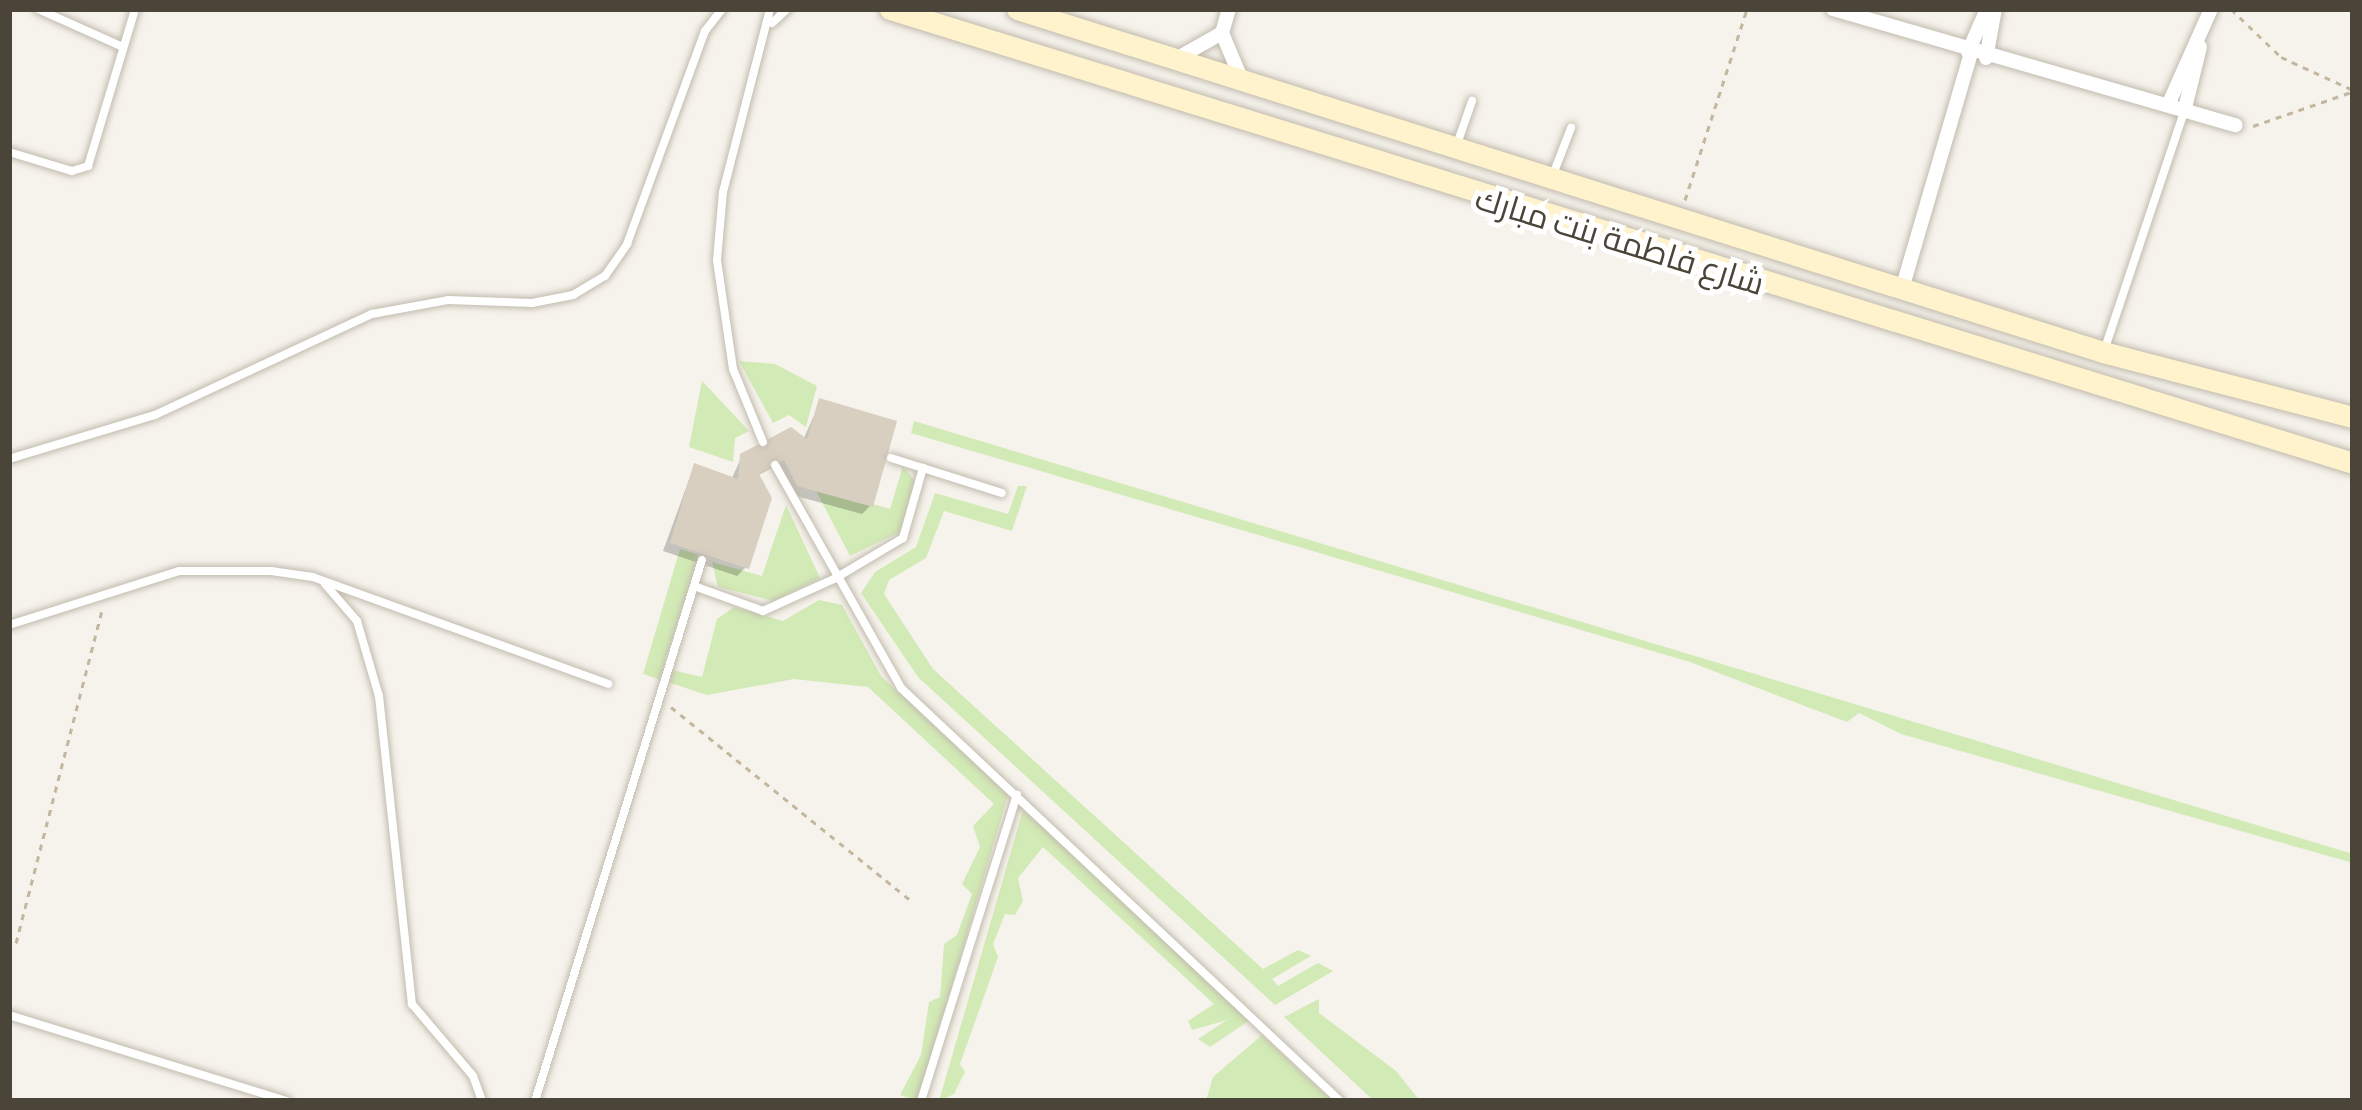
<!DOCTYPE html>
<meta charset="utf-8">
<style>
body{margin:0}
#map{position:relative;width:2362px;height:1110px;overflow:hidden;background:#f6f3ec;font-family:Manrope,Cairo,sans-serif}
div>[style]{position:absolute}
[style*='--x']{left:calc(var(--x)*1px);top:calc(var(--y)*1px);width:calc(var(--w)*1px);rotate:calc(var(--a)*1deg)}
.green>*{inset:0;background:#d2eab5}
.shadow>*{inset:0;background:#0003}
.building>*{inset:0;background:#d8cfc1}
.path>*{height:3px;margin-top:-1.5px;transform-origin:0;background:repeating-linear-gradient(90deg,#c4b79f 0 6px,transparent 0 12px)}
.roads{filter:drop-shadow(0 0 3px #c2bbae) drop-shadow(0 0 3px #c2bbae)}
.lane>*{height:8px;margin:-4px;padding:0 4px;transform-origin:4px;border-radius:4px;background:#fff}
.street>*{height:14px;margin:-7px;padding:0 7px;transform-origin:7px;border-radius:7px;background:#fff}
.secondary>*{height:21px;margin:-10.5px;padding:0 10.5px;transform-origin:10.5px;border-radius:10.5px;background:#fff3cd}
span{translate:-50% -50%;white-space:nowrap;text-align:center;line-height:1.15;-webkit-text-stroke:10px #fff;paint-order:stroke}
.street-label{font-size:33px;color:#4b4439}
.frame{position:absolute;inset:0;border:12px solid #4b4439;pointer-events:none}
</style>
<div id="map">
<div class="green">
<i style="clip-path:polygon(739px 361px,775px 364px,817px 386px,806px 427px,789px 415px,773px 423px)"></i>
<i style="clip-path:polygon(702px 381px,749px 431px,735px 438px,733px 462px,689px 447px)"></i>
<i style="clip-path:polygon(914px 421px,2353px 854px,2353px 863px,1901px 734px,1859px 713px,1847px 722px,1690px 662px,911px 433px)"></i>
<i style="clip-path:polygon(903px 466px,916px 482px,902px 531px,850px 556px,814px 487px,890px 509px)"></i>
<i style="clip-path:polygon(1018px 486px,1027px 486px,1012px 531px,944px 511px,926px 558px,889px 580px,884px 594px,933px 669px,1263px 969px,1298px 950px,1311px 956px,1272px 979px,1278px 986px,1318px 963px,1333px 971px,1275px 1005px,918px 677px,861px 593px,875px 572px,916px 547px,935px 493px,1008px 514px)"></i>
<i style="clip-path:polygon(786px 505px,820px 578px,774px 601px,718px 587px,712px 562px,762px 576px)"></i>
<i style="clip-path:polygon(680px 549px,699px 555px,663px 668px,702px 677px,717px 619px,734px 607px,783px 621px,819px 600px,842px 605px,881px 676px,1008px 795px,918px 1101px,900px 1095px,921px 1055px,929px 1002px,940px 997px,944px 944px,957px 935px,972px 894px,962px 884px,980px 847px,973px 826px,994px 804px,868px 687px,794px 679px,707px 695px,643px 674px)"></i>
<i style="clip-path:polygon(1023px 810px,1253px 1018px,1210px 1047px,1198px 1039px,1227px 1020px,1192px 1030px,1188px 1021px,1214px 1004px,1043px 847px,1018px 878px,1023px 901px,1015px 915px,1005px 914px,993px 944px,998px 957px,960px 1064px,965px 1072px,954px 1094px,939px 1101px)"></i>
<i style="clip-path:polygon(1319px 999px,1319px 1013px,1396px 1071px,1420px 1101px,1374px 1101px,1284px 1017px)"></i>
<i style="clip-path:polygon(1262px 1035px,1332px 1101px,1206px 1101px,1213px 1077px)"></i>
</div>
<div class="shadow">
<i style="clip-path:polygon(820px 402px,870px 506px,862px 514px,789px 494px,774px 467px,757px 476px,746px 567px,737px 576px,663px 551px,694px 466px,731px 480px,742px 456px,803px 440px)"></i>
</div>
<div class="building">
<i style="clip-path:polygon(819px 398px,897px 421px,873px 507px,797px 486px,784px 460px,759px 474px,772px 498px,749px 569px,670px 543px,694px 463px,738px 479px,740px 454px,791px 427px,807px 439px)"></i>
</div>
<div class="path">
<i style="--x:2231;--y:9;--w:69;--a:43.8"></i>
<i style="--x:2281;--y:57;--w:79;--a:24.6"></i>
<i style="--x:2253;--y:126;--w:104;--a:-19.1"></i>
<i style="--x:1685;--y:200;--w:201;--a:-72"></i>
<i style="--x:671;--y:707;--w:312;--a:38.9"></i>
<i style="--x:16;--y:943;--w:344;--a:-75.5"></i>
</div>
<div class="roads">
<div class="lane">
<i style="--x:38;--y:9;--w:93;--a:24.1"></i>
<i style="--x:772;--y:23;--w:21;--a:-43"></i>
<i style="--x:1456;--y:147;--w:49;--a:-70.8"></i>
<i style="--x:9;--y:152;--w:66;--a:16.8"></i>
<i style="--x:72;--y:171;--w:17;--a:-17"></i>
<i style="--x:88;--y:166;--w:164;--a:-73.3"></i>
<i style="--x:1552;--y:177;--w:53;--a:-68.8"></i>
<i style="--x:2104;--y:351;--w:255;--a:-71.5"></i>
<i style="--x:763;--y:442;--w:79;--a:-112.3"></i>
<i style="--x:733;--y:369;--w:110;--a:-98.4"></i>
<i style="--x:717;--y:260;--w:68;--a:-85"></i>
<i style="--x:723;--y:192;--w:189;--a:-75.6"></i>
<i style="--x:891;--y:458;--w:116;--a:17.5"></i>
<i style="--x:9;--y:459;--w:152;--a:-16.8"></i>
<i style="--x:155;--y:415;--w:239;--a:-25"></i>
<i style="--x:372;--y:314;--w:77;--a:-10.4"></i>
<i style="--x:448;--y:300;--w:84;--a:2"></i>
<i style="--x:532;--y:303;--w:42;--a:-11"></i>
<i style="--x:573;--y:295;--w:37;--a:-31"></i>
<i style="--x:605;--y:276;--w:39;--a:-55"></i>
<i style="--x:627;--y:244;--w:227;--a:-69.9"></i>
<i style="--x:705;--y:31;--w:28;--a:-52"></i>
<i style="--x:775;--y:465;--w:256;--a:60.5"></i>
<i style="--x:901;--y:688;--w:603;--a:43.25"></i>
<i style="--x:325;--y:584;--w:49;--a:49.1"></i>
<i style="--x:357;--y:621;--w:78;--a:73.7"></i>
<i style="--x:379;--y:696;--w:310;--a:83.9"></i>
<i style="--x:412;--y:1004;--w:94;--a:49.7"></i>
<i style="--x:473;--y:1076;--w:27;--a:70"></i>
<i style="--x:694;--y:586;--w:73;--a:19.9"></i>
<i style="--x:763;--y:611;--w:78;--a:-24.3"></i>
<i style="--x:834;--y:579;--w:80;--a:-30.7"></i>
<i style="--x:903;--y:538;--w:73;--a:-74.1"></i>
<i style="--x:9;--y:625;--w:178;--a:-17.6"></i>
<i style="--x:179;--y:571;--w:92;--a:0"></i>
<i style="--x:271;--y:571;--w:42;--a:8.1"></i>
<i style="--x:313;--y:577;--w:314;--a:19.9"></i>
<i style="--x:9;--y:1015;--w:291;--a:17.2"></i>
<i style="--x:535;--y:1101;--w:566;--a:-72.85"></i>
<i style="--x:921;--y:1101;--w:321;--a:-72.6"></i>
</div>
<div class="street">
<i style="--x:1833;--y:9;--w:419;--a:16.1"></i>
<i style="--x:1222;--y:33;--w:49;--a:67.1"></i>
<i style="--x:1968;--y:52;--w:47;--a:-66.2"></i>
<i style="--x:1986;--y:58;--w:50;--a:-79.6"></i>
<i style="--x:1176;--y:59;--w:53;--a:-29.5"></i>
<i style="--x:1222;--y:33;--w:25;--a:-74"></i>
<i style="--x:2169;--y:103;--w:103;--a:-65.9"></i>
<i style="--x:2185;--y:108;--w:63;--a:-76.2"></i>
<i style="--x:1902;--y:289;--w:246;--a:-73.7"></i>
</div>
<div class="secondary">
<i style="--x:890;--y:9;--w:1532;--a:17.24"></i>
<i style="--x:1017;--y:9;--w:1139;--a:17.53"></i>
<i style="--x:2103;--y:352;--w:258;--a:14.6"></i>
</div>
</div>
<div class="street-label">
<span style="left:1620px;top:240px;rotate:17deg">شارع فاطمة بنت مبارك</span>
</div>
<div class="frame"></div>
</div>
